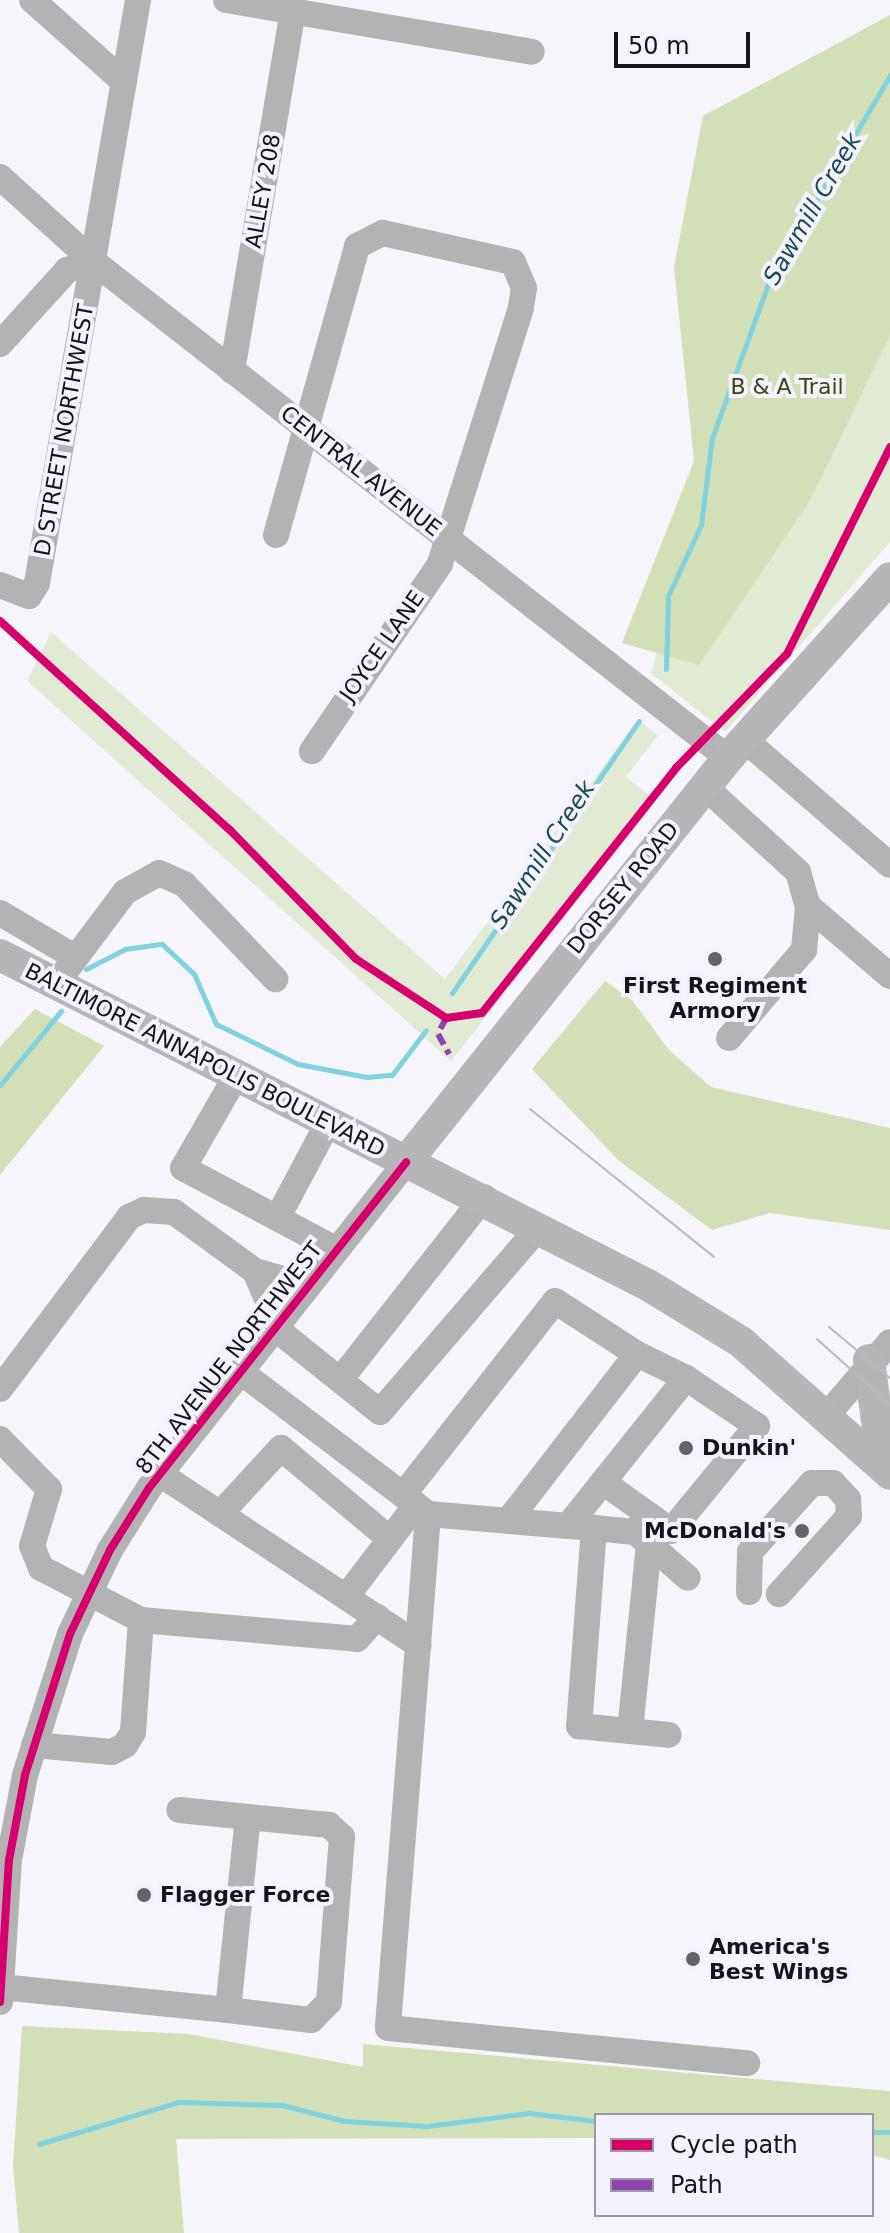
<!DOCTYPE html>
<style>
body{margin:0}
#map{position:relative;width:890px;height:2233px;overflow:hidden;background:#f6f5fb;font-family:"DejaVu Sans",sans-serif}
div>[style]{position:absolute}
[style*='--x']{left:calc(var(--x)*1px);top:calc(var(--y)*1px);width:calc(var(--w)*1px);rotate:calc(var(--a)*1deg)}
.green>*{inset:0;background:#e1ead2}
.forest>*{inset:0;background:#d2dfb7}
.stream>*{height:5px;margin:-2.5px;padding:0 2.5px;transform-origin:2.5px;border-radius:2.5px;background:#7fd2de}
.minor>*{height:26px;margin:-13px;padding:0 13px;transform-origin:13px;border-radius:13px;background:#b4b3b3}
.major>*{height:32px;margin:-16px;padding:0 16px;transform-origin:16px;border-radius:16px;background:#b7b5b7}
.tram>*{height:2px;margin:-1px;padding:0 1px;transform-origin:1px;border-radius:1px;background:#bababd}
.quiet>*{height:6px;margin-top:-3px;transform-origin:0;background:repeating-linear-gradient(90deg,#8e44ad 0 12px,transparent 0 18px)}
.cycleway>*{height:8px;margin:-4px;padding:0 4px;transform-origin:4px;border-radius:4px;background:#d6006c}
.dots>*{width:22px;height:22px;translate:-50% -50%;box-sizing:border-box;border:4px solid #f4f2fe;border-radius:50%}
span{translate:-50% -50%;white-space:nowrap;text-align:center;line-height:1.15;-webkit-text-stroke:8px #f4f2fe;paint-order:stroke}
.street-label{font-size:22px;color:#151418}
.park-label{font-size:22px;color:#38470e}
.poi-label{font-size:22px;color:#151418;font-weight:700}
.left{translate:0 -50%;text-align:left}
.right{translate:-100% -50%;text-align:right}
.water-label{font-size:24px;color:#184c52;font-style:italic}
.legend{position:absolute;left:594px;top:2113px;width:280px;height:104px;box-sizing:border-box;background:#f4f2fe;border:2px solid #9b99a2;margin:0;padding:10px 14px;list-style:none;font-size:24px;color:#151418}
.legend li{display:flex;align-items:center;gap:16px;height:40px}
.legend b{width:40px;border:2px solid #9b99a2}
.scale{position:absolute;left:614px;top:32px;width:136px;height:36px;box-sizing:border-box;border:4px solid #151418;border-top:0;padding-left:10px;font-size:24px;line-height:28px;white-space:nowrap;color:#151418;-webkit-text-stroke:6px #f4f2fe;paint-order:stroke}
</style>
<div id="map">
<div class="green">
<i style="clip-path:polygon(890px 49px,890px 542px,725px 732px,651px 673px,700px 506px)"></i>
<i style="clip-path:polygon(51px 632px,445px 979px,638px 720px,658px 735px,626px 777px,656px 801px,451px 1061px,27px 681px)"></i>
</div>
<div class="forest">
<i style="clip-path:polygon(890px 15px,890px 335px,809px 502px,699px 665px,622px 643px,694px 461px,674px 267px,703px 116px)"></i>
<i style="clip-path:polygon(605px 981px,632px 1000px,669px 1050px,711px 1087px,890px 1128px,890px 1230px,770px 1213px,712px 1230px,618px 1160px,532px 1069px)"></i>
<i style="clip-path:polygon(35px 1009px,104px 1046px,0 1175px,0 1047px)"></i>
<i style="clip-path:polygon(22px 2026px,189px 2034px,363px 2067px,363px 2044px,890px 2091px,890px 2160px,872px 2155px,872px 2115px,596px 2115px,596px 2138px,176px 2139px,184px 2233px,19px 2233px,13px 2166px)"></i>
</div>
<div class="stream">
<i style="--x:666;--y:669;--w:73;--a:-88.4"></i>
<i style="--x:668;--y:596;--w:78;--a:-65.1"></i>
<i style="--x:701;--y:525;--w:88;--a:-82.8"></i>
<i style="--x:712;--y:438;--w:169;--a:-70"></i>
<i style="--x:770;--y:279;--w:237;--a:-59.5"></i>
<i style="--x:86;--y:969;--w:44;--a:-27.1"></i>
<i style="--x:125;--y:949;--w:37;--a:-8"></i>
<i style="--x:162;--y:944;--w:44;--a:43.2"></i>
<i style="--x:194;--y:974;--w:55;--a:66.3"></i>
<i style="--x:216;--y:1024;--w:91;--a:26"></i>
<i style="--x:298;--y:1064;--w:70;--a:10.7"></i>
<i style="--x:367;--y:1077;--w:25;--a:-5"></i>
<i style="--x:392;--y:1075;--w:56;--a:-52.9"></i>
<i style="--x:452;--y:993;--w:330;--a:-55.5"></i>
<i style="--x:0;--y:1085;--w:96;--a:-50.5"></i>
<i style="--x:872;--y:2132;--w:18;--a:0"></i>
<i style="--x:39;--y:2144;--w:145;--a:-16.8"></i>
<i style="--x:178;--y:2102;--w:104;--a:1.7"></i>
<i style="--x:282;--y:2105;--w:65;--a:14.3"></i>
<i style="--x:345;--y:2121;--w:82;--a:3.5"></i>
<i style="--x:427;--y:2126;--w:103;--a:-7.3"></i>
<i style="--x:529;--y:2113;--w:67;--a:6.8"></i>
</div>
<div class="minor">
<i style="--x:32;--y:0;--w:123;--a:41.7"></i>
<i style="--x:226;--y:0;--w:310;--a:9.6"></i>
<i style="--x:0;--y:177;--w:127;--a:42.1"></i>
<i style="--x:94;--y:262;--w:805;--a:38.04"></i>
<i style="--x:0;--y:344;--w:100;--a:-47.8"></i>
<i style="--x:67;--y:270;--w:28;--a:-17"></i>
<i style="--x:232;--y:371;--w:364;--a:-80.4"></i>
<i style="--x:276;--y:535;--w:300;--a:-74.3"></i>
<i style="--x:357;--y:246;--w:29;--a:-27"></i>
<i style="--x:383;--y:233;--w:133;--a:12.6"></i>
<i style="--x:513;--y:262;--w:28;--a:67"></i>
<i style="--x:524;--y:288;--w:20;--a:99"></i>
<i style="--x:521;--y:308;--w:269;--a:107.6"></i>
<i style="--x:440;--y:564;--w:227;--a:124.4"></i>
<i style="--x:0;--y:585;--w:31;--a:21"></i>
<i style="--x:29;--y:596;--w:15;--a:-58"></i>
<i style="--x:37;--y:583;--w:592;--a:-80.17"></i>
<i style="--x:745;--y:740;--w:191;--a:40.8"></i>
<i style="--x:705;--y:787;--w:126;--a:42.4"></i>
<i style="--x:798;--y:872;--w:35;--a:74"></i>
<i style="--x:808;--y:906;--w:108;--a:40.5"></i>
<i style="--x:0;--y:913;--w:85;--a:30.5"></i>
<i style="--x:56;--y:984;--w:115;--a:-53.1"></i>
<i style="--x:125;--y:892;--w:39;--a:-29"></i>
<i style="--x:159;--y:873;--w:27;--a:24"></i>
<i style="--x:184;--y:884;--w:132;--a:46.2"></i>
<i style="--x:729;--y:1038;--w:116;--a:-49.6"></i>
<i style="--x:804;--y:950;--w:44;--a:-84.8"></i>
<i style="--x:236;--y:1076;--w:106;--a:119.9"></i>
<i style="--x:183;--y:1168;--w:174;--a:28"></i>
<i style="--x:278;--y:1217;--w:106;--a:-62"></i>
<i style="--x:278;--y:1325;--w:59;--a:-113.1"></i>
<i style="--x:255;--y:1271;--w:32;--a:16"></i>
<i style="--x:286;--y:1280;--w:29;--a:-6"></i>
<i style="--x:275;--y:1328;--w:134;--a:38.7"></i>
<i style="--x:380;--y:1412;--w:244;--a:-49.3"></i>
<i style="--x:637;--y:1354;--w:55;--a:26.1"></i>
<i style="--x:241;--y:1372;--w:235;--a:37.2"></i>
<i style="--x:428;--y:1514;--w:141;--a:4.9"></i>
<i style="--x:568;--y:1526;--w:26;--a:4"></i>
<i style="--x:594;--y:1528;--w:41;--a:5.6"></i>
<i style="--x:635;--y:1532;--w:22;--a:-51"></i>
<i style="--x:649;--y:1515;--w:27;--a:36"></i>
<i style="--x:671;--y:1531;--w:136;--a:-50.7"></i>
<i style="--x:757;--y:1426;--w:86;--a:-145.9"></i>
<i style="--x:686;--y:1378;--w:189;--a:128.6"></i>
<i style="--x:340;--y:1380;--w:233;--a:-51.8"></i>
<i style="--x:0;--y:1389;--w:215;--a:-53.1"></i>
<i style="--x:129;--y:1217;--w:17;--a:-25"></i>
<i style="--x:144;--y:1210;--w:30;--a:4"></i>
<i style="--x:174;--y:1212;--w:100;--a:36.1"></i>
<i style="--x:827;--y:1415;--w:96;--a:-49.2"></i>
<i style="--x:0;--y:1439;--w:70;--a:45.6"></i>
<i style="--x:49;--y:1489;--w:59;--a:106.6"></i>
<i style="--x:32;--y:1546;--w:24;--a:68"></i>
<i style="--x:41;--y:1568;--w:113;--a:27.5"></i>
<i style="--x:141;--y:1620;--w:217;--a:5"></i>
<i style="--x:357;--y:1639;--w:30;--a:-48"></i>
<i style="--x:160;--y:1474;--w:310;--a:33.5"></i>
<i style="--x:418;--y:1645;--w:131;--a:-85.6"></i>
<i style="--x:603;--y:1482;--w:57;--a:35.7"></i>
<i style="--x:403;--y:1495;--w:246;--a:-51.9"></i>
<i style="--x:555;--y:1301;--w:98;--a:32.9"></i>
<i style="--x:637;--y:1354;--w:211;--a:127.7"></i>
<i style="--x:220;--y:1514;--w:90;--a:-47.3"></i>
<i style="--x:281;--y:1448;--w:142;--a:39.9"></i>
<i style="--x:594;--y:1528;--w:199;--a:94.3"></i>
<i style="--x:579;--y:1726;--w:90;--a:5.7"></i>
<i style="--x:641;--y:1537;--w:62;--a:41.1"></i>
<i style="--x:749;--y:1592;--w:40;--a:-88.6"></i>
<i style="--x:750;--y:1552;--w:93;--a:-48.1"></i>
<i style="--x:812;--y:1483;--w:21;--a:0"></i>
<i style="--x:833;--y:1483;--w:22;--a:47"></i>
<i style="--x:848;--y:1499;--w:17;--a:87"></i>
<i style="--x:849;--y:1516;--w:105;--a:131.9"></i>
<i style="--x:346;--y:1597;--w:116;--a:-52.7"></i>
<i style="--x:418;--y:1645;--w:384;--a:94.5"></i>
<i style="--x:388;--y:2028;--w:361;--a:5.6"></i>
<i style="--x:630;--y:1731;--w:188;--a:-84.2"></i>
<i style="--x:34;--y:1745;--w:78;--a:5.1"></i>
<i style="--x:112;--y:1752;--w:15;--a:-28"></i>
<i style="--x:125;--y:1745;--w:15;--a:-58"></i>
<i style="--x:133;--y:1732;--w:112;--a:-85.9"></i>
<i style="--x:1;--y:1987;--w:228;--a:5.8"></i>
<i style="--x:228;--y:2010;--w:194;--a:-84.1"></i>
<i style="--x:248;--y:1817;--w:69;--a:-174.2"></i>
<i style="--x:0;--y:2002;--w:142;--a:-86.4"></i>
<i style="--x:9;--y:1860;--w:86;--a:-79.3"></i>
<i style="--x:25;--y:1775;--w:148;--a:-72.3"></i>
<i style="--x:70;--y:1634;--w:93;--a:-64.5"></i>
<i style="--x:110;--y:1550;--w:73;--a:-57.8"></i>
<i style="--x:149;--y:1488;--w:415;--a:-51.7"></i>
<i style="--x:228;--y:2010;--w:84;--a:6.9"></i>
<i style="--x:311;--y:2020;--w:25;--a:-45"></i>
<i style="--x:329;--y:2002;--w:166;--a:-85.5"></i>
<i style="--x:342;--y:1837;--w:18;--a:-137"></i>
<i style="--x:329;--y:1825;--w:81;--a:-174.4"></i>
</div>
<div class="major">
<i style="--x:0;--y:955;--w:727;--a:26.99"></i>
<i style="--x:648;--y:1285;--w:109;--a:31.5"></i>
<i style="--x:741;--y:1342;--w:199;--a:41.5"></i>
<i style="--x:406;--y:1162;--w:517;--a:-51.44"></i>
<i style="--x:728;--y:758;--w:242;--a:-48"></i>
<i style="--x:869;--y:1360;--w:108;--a:82.5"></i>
</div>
<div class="tram">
<i style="--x:530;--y:1109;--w:236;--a:38.8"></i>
<i style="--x:829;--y:1327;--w:80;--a:39.9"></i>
<i style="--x:817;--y:1339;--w:98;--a:42.1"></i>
</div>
<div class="quiet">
<i style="--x:446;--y:1018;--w:18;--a:117"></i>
<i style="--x:438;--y:1034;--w:23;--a:61"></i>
</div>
<div class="cycleway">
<i style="--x:0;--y:621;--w:311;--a:42.3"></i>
<i style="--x:230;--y:830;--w:180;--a:45.7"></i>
<i style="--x:356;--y:959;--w:108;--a:33.2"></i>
<i style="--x:446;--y:1018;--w:36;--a:-8"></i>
<i style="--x:482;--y:1013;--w:313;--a:-51.6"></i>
<i style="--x:676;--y:768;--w:159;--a:-45.8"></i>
<i style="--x:787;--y:654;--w:231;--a:-63.5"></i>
<i style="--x:0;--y:2002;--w:142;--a:-86.4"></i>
<i style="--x:9;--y:1860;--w:86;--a:-79.3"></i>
<i style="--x:25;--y:1775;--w:148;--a:-72.3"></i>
<i style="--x:70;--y:1634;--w:93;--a:-64.5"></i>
<i style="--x:110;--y:1550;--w:73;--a:-57.8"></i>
<i style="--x:149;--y:1488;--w:415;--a:-51.7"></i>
</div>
<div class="dots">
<i style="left:715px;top:959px;background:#646367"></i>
<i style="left:686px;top:1448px;background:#646367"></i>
<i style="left:802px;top:1531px;background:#646367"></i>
<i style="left:144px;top:1895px;background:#646367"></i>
<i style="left:693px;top:1959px;background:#646367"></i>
</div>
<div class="street-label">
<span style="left:263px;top:191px;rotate:-80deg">ALLEY 208</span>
<span style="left:64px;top:430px;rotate:-80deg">D STREET NORTHWEST</span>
<span style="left:361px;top:471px;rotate:38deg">CENTRAL AVENUE</span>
<span style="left:382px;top:646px;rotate:-55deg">JOYCE LANE</span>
<span style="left:623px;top:888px;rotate:-51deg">DORSEY ROAD</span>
<span style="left:205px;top:1060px;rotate:27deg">BALTIMORE ANNAPOLIS BOULEVARD</span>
<span style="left:229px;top:1358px;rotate:-52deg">8TH AVENUE NORTHWEST</span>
</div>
<div class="park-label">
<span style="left:787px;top:387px">B &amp; A Trail</span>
</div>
<div class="poi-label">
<span style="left:715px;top:998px">First Regiment<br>Armory</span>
<span class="left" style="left:702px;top:1448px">Dunkin'</span>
<span class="right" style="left:786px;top:1531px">McDonald's</span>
<span class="left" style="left:160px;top:1895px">Flagger Force</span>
<span class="left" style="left:709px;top:1959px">America's<br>Best Wings</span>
</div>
<div class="water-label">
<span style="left:813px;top:209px;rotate:-60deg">Sawmill Creek</span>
<span style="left:543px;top:855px;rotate:-57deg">Sawmill Creek</span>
</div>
<ul class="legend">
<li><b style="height:10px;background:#d6006c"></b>Cycle path</li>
<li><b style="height:10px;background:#8e44ad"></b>Path</li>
</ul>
<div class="scale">50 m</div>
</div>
